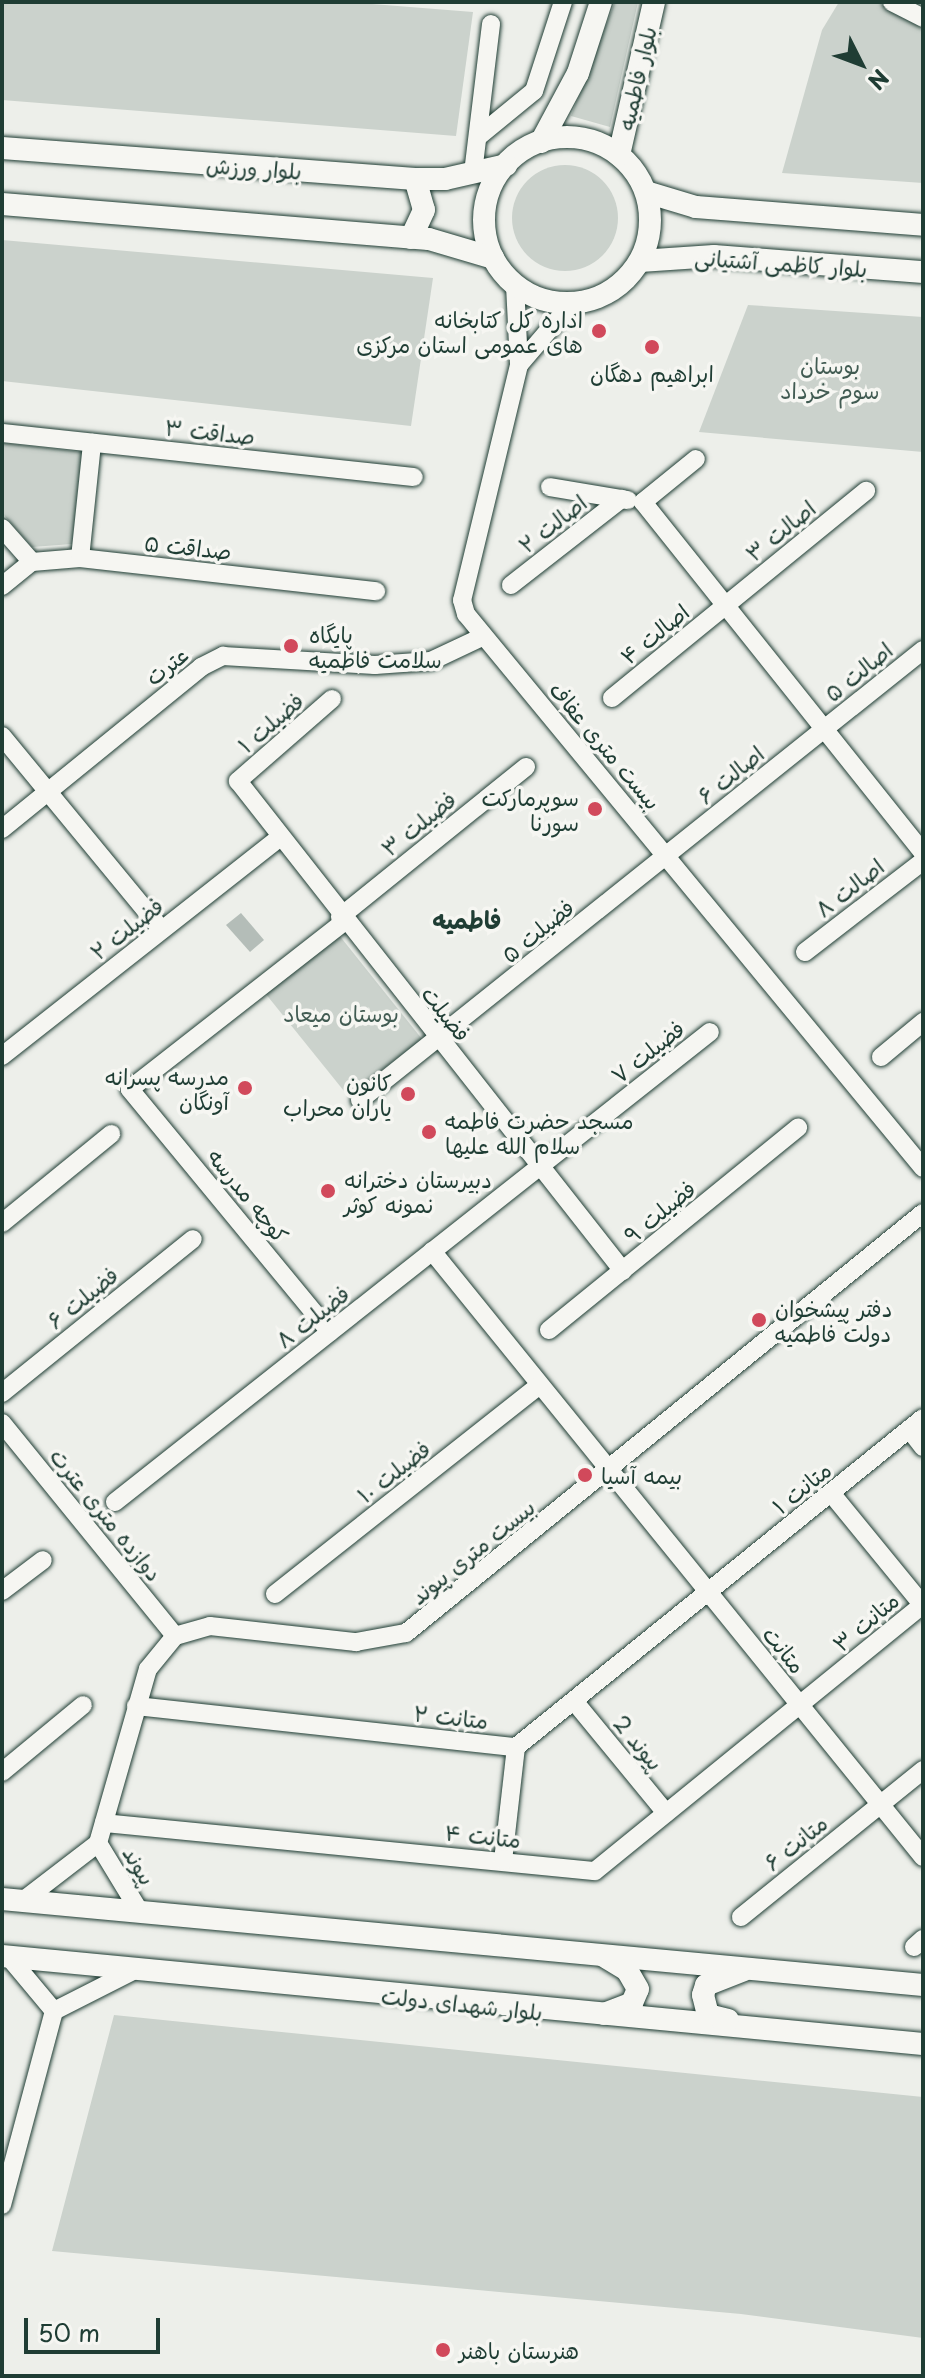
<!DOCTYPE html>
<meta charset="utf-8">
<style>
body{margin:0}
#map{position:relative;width:925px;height:2378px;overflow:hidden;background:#edefea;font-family:"Playpen Sans","Playpen Sans Arabic",sans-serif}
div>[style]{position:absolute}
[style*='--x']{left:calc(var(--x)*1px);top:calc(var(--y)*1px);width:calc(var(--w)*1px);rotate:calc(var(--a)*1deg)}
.green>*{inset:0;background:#cbd2cc}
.round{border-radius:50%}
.building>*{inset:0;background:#b4bdb8}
.roads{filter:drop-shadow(0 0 2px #1f3d34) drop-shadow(0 0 2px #1f3d34)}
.minor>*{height:18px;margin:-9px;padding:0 9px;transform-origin:9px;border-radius:9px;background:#f6f6f2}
.major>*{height:22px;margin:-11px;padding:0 11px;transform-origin:11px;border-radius:11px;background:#f6f6f2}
.major>.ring{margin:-11px;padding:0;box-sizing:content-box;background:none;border:22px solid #f6f6f2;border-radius:50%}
.dots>*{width:22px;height:22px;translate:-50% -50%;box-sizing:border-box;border:4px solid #f6f6f2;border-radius:50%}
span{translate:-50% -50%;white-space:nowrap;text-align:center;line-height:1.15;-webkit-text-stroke:7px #f6f6f2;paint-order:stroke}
.street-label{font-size:22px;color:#1f3d34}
.poi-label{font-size:22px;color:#1f3d34}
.right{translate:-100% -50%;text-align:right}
.left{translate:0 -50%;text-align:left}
.park-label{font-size:22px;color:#415b52}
.neighbourhood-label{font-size:24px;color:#1f3d34;font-weight:700}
.frame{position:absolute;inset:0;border:4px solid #1f3d34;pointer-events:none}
.north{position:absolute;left:821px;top:24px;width:80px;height:80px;-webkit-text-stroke:6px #f6f6f2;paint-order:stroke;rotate:132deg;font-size:22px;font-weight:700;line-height:32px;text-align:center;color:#1f3d34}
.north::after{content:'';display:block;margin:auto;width:28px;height:36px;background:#1f3d34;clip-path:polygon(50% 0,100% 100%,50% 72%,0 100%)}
.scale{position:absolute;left:24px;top:2318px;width:136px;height:36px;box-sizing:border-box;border:4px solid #1f3d34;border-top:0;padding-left:10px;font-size:24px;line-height:28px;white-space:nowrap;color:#1f3d34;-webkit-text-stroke:6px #f6f6f2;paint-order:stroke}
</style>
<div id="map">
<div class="green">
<i style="clip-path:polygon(2px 2px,347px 2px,473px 12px,456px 136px,2px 100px)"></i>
<i style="clip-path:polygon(615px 2px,638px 2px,610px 127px,571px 116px)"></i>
<i style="clip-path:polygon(839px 2px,877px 2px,923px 28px,923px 183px,782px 173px,822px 30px)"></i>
<i class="round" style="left:512px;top:165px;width:106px;height:106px"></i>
<i style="clip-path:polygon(2px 240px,433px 278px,411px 426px,2px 381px)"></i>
<i style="clip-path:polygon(748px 305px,923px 317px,923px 452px,699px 432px)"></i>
<i style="clip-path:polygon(2px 443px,82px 452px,72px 544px,32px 547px,2px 513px)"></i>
<i style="clip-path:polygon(339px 935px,422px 1039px,348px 1096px,265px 993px)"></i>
<i style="clip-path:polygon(114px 2015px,923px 2097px,923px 2338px,741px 2314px,52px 2251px)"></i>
</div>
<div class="building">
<i style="clip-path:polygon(241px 913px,264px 940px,250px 952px,226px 925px)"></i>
</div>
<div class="roads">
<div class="minor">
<i style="--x:892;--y:2;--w:35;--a:27"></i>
<i style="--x:479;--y:136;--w:71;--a:-39.3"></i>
<i style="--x:534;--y:91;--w:94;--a:-72"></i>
<i style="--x:473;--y:173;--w:150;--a:-83.1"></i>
<i style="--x:515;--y:285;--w:80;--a:87.1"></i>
<i style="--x:519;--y:365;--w:242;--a:103.6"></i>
<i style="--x:462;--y:600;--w:15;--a:74"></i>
<i style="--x:466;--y:614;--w:718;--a:50.48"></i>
<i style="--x:519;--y:365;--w:82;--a:-49.5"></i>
<i style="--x:2;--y:433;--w:414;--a:6.1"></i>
<i style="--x:550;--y:487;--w:79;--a:9.5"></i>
<i style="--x:643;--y:502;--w:449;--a:51.4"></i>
<i style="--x:643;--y:502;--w:68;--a:-39.1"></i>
<i style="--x:2;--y:528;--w:45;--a:48.6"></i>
<i style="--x:80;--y:558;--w:116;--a:-84"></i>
<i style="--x:511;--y:585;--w:140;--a:-38"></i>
<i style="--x:2;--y:586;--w:38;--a:-39"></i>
<i style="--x:32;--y:562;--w:48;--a:-4.8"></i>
<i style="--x:80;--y:558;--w:298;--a:6.4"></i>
<i style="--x:612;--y:698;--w:328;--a:-39.2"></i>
<i style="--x:332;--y:699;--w:125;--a:138.9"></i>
<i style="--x:238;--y:781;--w:623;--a:51.84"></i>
<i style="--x:2;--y:736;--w:251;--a:50.5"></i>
<i style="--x:2;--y:829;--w:257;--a:-39.1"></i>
<i style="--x:201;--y:667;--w:25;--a:-27"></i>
<i style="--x:223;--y:656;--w:152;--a:3.4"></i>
<i style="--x:375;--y:665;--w:56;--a:-4.1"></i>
<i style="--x:431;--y:661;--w:56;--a:-25.2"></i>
<i style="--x:340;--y:917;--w:239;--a:-38.9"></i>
<i style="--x:805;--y:952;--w:149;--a:-37.6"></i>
<i style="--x:2;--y:1056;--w:352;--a:-38.2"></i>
<i style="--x:881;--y:1057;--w:55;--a:-39.8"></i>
<i style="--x:360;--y:1100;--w:721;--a:-38.63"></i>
<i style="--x:2;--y:1223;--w:141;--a:-39.2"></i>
<i style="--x:432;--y:1251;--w:780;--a:50.98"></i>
<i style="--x:549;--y:1330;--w:321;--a:-39.1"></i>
<i style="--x:330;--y:1332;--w:315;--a:-129.5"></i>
<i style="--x:130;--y:1089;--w:271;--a:-38"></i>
<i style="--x:2;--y:1393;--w:245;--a:-38.9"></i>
<i style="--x:2;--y:1423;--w:274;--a:50.9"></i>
<i style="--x:909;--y:1429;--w:23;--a:52"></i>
<i style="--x:831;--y:1493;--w:144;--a:50.7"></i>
<i style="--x:115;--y:1502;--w:758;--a:-38.31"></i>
<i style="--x:2;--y:1591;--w:51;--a:-37.1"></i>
<i style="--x:275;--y:1594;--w:337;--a:-38.3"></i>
<i style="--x:574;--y:1701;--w:145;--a:50.6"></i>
<i style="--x:136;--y:1706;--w:382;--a:6.2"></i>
<i style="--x:516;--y:1747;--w:523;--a:-38.95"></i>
<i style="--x:2;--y:1772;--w:105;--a:-39.6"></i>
<i style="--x:104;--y:1823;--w:493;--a:5.6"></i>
<i style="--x:595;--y:1871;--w:423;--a:-39.1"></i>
<i style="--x:98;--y:1843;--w:181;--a:-74"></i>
<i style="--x:148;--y:1669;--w:43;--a:-50.7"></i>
<i style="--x:175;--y:1636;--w:36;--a:-16"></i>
<i style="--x:210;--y:1626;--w:147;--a:6.3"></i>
<i style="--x:356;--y:1642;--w:51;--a:-10.2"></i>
<i style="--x:406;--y:1633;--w:666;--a:-39.09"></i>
<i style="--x:98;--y:1843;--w:81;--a:58.7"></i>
<i style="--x:503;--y:1861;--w:115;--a:-83.5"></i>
<i style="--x:24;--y:1900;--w:93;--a:-37.6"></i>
<i style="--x:741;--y:1917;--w:234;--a:-38.9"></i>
<i style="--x:914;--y:1947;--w:12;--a:-42"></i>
<i style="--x:8;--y:1956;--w:72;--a:50.1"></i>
<i style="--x:54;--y:2011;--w:89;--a:-26.9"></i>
<i style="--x:2;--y:2205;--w:201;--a:-75"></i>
</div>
<div class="major">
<i class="ring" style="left:484px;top:137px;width:144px;height:144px"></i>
<i style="--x:541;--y:142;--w:78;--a:-61.8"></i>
<i style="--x:578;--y:73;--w:75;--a:-72.1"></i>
<i style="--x:2;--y:148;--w:414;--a:4.3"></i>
<i style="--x:415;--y:179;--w:30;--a:0"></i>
<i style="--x:445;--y:179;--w:63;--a:-12.9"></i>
<i style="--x:619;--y:155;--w:157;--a:-77.1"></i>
<i style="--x:646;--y:192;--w:52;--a:16.7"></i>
<i style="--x:696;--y:207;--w:228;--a:4.5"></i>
<i style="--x:2;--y:204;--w:428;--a:4.7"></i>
<i style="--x:429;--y:239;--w:67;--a:16.5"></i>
<i style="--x:411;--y:238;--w:31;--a:-65"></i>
<i style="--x:424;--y:210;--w:32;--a:-106"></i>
<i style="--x:640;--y:261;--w:74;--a:-3.9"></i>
<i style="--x:714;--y:256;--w:210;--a:4.4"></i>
<i style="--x:2;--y:1899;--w:925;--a:5.33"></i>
<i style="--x:2;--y:1956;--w:925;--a:5.46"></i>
<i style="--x:604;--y:2014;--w:30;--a:-21"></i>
<i style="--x:632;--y:2003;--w:15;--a:-67"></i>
<i style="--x:638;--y:1989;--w:22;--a:-120"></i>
<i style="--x:627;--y:1970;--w:26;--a:-149"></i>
<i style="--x:728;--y:2020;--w:21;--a:-166"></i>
<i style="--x:708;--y:2015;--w:21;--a:-104"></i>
<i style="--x:703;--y:1995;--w:10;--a:-73"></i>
<i style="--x:706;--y:1985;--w:41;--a:-21.5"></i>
</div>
</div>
<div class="dots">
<i style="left:599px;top:331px;background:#d1495b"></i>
<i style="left:652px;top:347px;background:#d1495b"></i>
<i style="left:291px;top:646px;background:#d1495b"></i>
<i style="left:595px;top:809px;background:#d1495b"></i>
<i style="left:245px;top:1088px;background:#d1495b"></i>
<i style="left:408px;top:1094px;background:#d1495b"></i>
<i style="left:429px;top:1132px;background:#d1495b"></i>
<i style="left:328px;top:1191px;background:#d1495b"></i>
<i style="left:759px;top:1320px;background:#d1495b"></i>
<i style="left:585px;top:1475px;background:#d1495b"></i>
<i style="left:443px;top:2350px;background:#d1495b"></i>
</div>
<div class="street-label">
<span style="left:636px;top:78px;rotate:-77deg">بلوار فاطمیه</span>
<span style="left:254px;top:167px;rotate:4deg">بلوار ورزش</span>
<span style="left:781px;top:262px;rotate:4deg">بلوار کاظمی آشتیانی</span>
<span style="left:210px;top:431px;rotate:6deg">صداقت ۳</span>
<span style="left:552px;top:523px;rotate:-38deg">اصالت ۲</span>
<span style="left:780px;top:530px;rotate:-39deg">اصالت ۳</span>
<span style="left:188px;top:546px;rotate:6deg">صداقت ۵</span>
<span style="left:654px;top:633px;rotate:-39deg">اصالت ۴</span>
<span style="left:166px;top:665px;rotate:-38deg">عترت</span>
<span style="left:858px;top:671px;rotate:-39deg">اصالت ۵</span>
<span style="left:270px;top:722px;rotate:-41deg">فضیلت ۱</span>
<span style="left:606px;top:745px;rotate:50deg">بیست متری عفاف</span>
<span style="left:730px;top:774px;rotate:-39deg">اصالت ۶</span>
<span style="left:418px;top:823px;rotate:-39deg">فضیلت ۳</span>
<span style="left:849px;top:887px;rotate:-38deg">اصالت ۸</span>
<span style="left:126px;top:928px;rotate:-38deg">فضیلت ۲</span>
<span style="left:537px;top:930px;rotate:-39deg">فضیلت ۵</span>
<span style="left:447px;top:1013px;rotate:52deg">فضیلت</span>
<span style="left:647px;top:1051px;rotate:-38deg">فضیلت ۷</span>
<span style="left:249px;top:1195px;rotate:51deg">کوچه مدرسه</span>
<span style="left:659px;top:1211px;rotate:-39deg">فضیلت ۹</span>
<span style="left:82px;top:1297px;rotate:-39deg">فضیلت ۶</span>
<span style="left:312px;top:1316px;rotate:-38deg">فضیلت ۸</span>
<span style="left:393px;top:1471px;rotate:-38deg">فضیلت ۱۰</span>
<span style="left:801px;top:1487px;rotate:-39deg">متانت ۱</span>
<span style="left:107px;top:1514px;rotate:51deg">دوازده متری عترت</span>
<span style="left:472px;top:1551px;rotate:-39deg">بیست متری پیوند</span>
<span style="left:865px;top:1621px;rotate:-40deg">متانت ۳</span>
<span style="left:785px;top:1649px;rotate:51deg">متانت</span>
<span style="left:451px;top:1716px;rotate:6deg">متانت ۲</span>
<span style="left:639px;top:1742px;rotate:50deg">پیوند 2</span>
<span style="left:483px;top:1835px;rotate:6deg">متانت ۴</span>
<span style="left:795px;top:1842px;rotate:-39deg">متانت ۶</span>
<span style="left:140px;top:1865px;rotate:59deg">پیوند</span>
<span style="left:462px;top:2003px;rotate:6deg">بلوار شهدای دولت</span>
</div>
<div class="poi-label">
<span class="right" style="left:583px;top:331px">اداره کل کتابخانه<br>های عمومی استان مرکزی</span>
<span style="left:652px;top:373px">ابراهیم دهگان</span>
<span class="left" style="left:309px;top:646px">پایگاه<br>سلامت فاطمیه</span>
<span class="right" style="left:579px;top:809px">سوپرمارکت<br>سورنا</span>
<span class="right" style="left:229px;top:1088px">مدرسه پسرانه<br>آونگان</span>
<span class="right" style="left:392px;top:1094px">کانون<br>یاران محراب</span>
<span class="left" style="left:445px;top:1132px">مسجد حضرت فاطمه<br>سلام الله علیها</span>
<span class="left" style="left:344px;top:1191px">دبیرستان دخترانه<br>نمونه کوثر</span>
<span class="left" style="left:775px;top:1320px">دفتر پیشخوان<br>دولت فاطمیه</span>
<span class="left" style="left:601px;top:1475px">بیمه آسیا</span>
<span class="left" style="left:459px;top:2350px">هنرستان باهنر</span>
</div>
<div class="park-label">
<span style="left:830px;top:377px">بوستان<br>سوم خرداد</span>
<span style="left:341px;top:1013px">بوستان میعاد</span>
</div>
<div class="neighbourhood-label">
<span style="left:467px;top:920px">فاطمیه</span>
</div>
<div class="frame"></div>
<div class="north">N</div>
<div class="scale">50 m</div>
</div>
